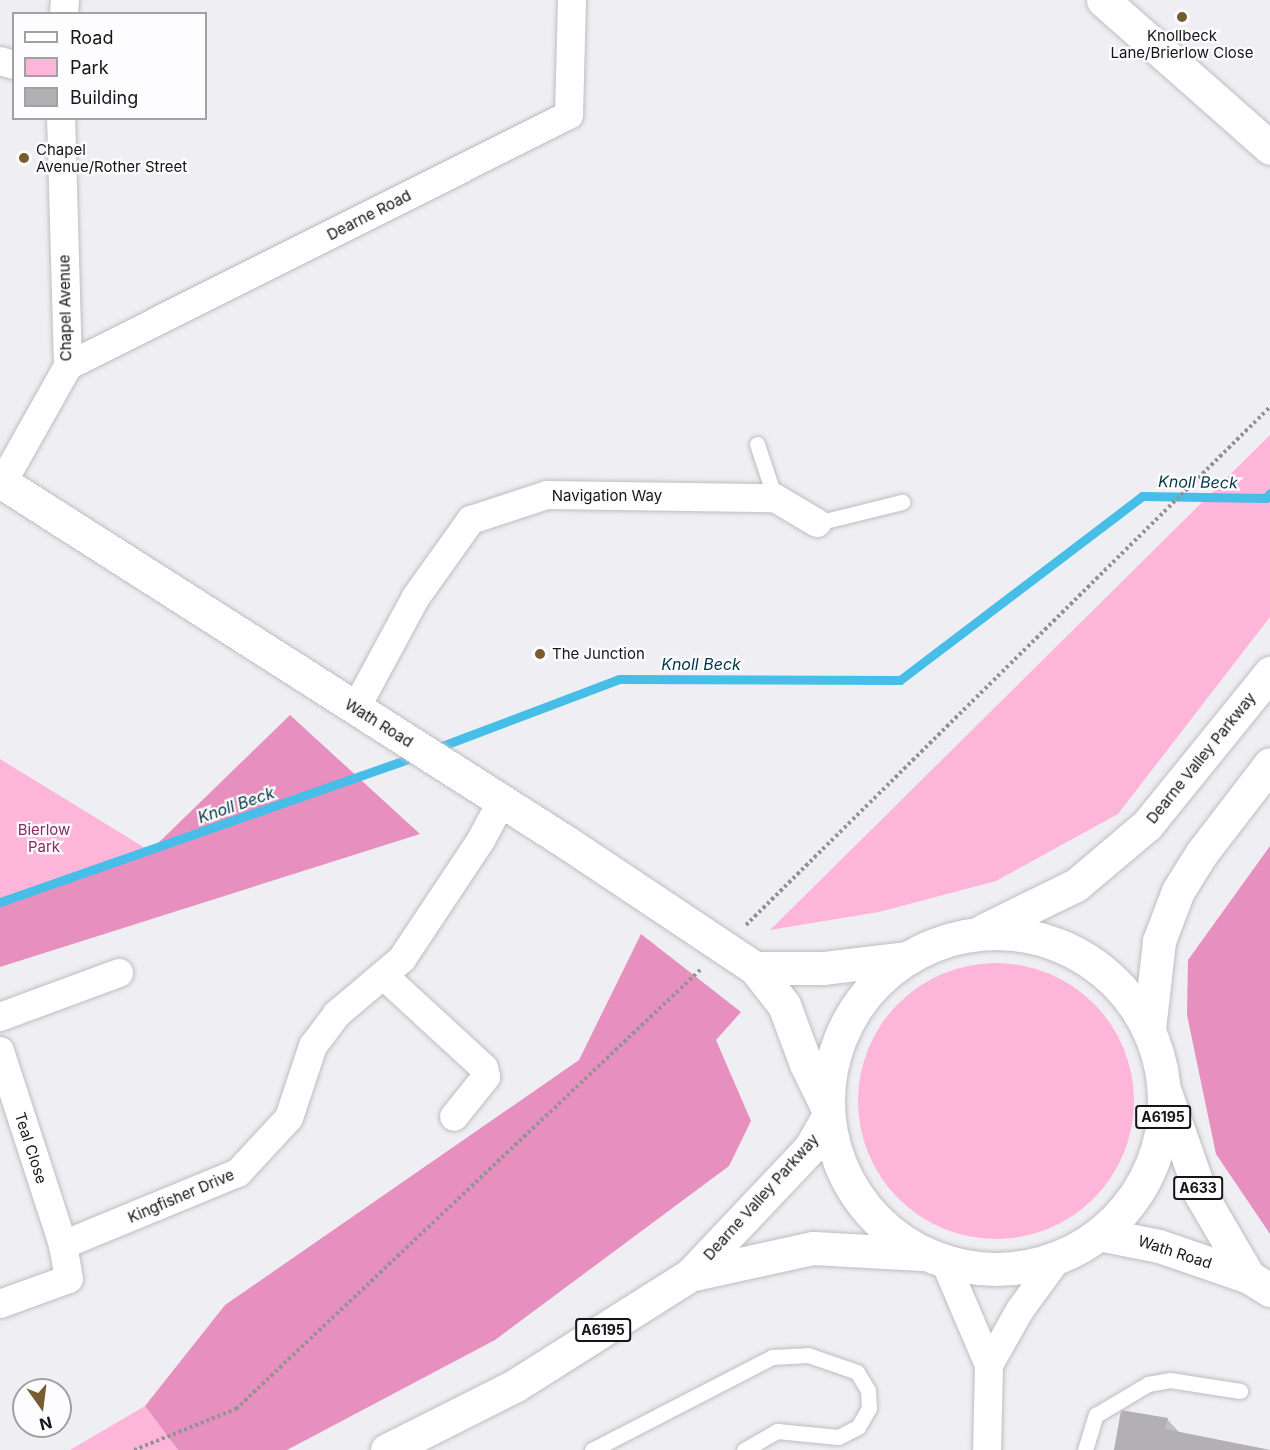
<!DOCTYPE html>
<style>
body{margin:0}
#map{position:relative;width:1270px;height:1450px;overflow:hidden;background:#efeff3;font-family:Inter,sans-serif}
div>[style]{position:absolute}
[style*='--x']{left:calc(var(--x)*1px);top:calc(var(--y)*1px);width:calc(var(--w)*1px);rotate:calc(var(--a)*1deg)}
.green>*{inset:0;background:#feb5da}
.round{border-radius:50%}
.forest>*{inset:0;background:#e78fbe}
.shadow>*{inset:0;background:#0003}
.stream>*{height:9px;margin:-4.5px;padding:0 4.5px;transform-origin:4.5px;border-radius:4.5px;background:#47bee8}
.building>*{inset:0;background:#b2b0b3}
.path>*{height:4px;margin-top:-2px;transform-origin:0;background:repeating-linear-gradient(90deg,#939396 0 3px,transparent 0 6px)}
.roads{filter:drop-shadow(0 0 2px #bebec1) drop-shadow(0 0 2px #bebec1)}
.lane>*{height:15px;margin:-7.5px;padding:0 7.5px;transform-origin:7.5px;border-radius:7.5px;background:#fff}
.street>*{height:28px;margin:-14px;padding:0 14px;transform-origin:14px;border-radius:14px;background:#fff}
.secondary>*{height:33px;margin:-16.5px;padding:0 16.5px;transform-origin:16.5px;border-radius:16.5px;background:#fff}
.primary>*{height:33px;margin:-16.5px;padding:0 16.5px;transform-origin:16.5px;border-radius:16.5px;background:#fff}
.highway>*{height:33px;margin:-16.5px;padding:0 16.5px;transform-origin:16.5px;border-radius:16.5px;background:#fff}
.highway>.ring{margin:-16.5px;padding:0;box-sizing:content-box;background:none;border:33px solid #fff;border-radius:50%}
.dots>*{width:16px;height:16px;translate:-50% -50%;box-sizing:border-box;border:3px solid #fdfdff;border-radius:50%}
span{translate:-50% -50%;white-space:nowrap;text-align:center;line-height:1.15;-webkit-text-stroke:4.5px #fdfdff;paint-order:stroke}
.shield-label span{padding:2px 4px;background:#fdfdff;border:2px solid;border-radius:4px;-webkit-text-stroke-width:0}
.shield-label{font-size:14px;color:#161617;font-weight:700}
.poi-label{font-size:15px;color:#161617}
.left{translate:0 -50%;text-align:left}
.street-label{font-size:15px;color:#161617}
.park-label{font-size:15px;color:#8d2865}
.water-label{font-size:16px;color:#003546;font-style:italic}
.legend{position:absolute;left:12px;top:12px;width:195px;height:108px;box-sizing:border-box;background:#fdfdff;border:2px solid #a1a1a2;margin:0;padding:8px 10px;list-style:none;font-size:18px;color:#161617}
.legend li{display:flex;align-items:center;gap:12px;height:30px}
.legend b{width:30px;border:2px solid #a1a1a2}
.north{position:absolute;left:12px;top:1378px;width:60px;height:60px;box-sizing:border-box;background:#fdfdff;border:2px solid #a1a1a2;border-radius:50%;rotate:166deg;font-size:16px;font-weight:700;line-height:24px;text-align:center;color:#161617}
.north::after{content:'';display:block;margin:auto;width:21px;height:27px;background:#775c2f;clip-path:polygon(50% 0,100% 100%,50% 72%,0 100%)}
</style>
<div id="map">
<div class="green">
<i style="clip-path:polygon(1270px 435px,1270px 617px,1118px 814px,996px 881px,879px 912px,770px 930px)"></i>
<i style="clip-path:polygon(0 759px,150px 851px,0 898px)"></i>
<i class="round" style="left:858px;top:963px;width:276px;height:276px"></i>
<i style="clip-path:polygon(145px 1406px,178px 1450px,70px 1450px)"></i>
</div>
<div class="forest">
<i style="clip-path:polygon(290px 715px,420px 834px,0 967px,0 898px,150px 851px)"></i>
<i style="clip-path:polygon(1270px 846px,1270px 1234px,1216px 1154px,1187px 1015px,1188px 960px)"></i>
<i style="clip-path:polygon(641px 934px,741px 1012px,716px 1040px,751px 1121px,729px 1166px,495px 1340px,287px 1450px,178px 1450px,145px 1406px,225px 1305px,579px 1060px)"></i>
</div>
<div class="shadow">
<i style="clip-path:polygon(1167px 1419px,1180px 1433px,1270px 1450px,1115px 1450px)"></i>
</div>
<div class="stream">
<i style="--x:434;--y:749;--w:198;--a:-20.7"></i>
<i style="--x:619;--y:679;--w:281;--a:0.2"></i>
<i style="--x:900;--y:680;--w:304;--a:-37.2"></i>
<i style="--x:1142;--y:496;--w:124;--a:0.9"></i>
<i style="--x:1266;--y:498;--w:6;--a:-51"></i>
<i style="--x:0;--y:902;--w:441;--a:-19.3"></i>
</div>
<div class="building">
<i style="clip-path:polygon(1121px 1410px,1168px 1418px,1165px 1429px,1270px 1450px,1114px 1450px)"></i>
</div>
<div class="path">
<i style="--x:746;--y:925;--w:737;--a:-44.67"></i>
<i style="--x:134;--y:1450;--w:110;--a:-21.9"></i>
<i style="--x:236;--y:1409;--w:639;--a:-43.41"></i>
</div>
<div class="roads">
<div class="lane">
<i style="--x:757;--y:444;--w:57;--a:71.6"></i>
<i style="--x:817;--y:523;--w:88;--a:-13.9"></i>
<i style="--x:592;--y:1450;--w:203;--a:-27.3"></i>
<i style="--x:772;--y:1357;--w:36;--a:-3"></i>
<i style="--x:808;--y:1355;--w:52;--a:19.1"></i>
<i style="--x:857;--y:1372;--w:21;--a:59"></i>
<i style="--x:868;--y:1390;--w:18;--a:87"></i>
<i style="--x:869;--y:1408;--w:22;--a:120"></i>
<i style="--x:858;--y:1427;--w:22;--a:153"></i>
<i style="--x:838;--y:1437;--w:61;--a:-174.4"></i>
<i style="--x:777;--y:1431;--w:38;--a:150"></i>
<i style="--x:1085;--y:1450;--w:37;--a:-73"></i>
<i style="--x:1096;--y:1415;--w:61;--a:-30.8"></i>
<i style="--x:1148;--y:1384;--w:22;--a:-10"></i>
<i style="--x:1170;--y:1380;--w:71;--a:8.9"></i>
</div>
<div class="street">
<i style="--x:64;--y:14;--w:14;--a:-86"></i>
<i style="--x:0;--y:61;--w:15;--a:16"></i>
<i style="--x:68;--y:366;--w:560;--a:-26.61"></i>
<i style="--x:569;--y:115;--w:115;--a:-88.5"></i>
<i style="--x:3;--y:482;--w:133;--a:-60.7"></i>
<i style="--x:68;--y:366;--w:248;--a:-91.6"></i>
<i style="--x:356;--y:708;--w:126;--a:-61.6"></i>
<i style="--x:416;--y:597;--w:95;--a:-54.5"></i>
<i style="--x:471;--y:520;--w:80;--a:-18.2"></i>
<i style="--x:547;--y:495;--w:228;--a:0.8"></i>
<i style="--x:775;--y:498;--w:49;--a:30.8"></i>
<i style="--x:383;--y:975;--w:137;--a:42.6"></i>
<i style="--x:484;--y:1068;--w:9;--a:77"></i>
<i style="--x:486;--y:1077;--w:51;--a:128.7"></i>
<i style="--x:0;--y:1017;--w:127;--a:-20.3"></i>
<i style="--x:0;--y:1051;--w:204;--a:72"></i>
<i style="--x:945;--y:1262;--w:112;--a:66.9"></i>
<i style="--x:989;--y:1365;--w:85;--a:91.3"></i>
<i style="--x:0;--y:1304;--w:73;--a:-19.9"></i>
<i style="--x:69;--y:1279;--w:35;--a:-100"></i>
<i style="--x:63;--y:1245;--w:189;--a:-22.4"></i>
<i style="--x:238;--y:1173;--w:75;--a:-47.2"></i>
<i style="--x:289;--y:1118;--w:76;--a:-71.6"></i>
<i style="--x:313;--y:1046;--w:40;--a:-53"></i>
<i style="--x:337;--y:1014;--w:85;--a:-40.2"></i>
<i style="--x:402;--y:959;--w:143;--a:-56.4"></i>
<i style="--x:481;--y:840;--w:44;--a:-61.7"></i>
<i style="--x:989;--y:1365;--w:63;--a:-60.6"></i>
<i style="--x:1020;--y:1310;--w:64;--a:-53.8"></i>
</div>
<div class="secondary">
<i style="--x:1103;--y:0;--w:223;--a:41.5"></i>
<i style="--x:0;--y:481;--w:671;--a:32.53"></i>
<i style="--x:566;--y:842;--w:227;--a:33.7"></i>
<i style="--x:755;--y:968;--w:47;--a:51.9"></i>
<i style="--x:784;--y:1005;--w:63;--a:69.6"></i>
<i style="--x:806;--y:1064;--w:48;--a:64"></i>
<i style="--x:755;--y:968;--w:69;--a:0"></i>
<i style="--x:824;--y:968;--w:85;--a:-6.8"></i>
</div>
<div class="primary">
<i style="--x:1165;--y:1092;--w:109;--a:70.7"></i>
<i style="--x:1201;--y:1195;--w:95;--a:59.7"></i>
<i style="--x:1099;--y:1234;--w:61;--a:11.3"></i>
<i style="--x:1159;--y:1246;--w:95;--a:19"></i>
<i style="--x:1249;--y:1277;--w:25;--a:32"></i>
</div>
<div class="highway">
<i style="--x:984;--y:930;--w:102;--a:-26.1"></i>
<i style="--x:1076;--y:885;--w:93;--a:-40.2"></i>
<i style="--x:1147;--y:825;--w:196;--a:-51"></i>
<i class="ring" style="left:828px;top:933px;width:303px;height:303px"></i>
<i style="--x:1149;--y:1029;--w:89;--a:-83.5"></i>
<i style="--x:1159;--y:941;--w:53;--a:-69.2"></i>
<i style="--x:1178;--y:891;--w:44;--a:-58.1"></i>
<i style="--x:1201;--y:854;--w:113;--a:-52.5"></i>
<i style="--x:690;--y:1275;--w:126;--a:-12.4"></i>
<i style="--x:813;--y:1248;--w:109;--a:3.2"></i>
<i style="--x:387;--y:1450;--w:144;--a:-26.7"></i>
<i style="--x:516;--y:1385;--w:206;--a:-32.3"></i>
<i style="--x:690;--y:1275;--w:175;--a:-46.6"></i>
<i style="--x:810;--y:1148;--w:36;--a:-60"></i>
</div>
</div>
<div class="dots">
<i style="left:1182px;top:17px;background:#775c2f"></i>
<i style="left:24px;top:158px;background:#775c2f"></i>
<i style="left:540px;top:654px;background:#775c2f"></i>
</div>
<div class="shield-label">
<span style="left:1163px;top:1117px">A6195</span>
<span style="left:1198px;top:1188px">A633</span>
<span style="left:603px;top:1330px">A6195</span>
</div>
<div class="poi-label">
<span style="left:1182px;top:44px">Knollbeck<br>Lane/Brierlow Close</span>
<span class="left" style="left:36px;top:158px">Chapel<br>Avenue/Rother Street</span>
<span class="left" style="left:552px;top:654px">The Junction</span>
</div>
<div class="street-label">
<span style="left:369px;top:215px;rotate:-27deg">Dearne Road</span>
<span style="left:65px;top:308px;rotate:-91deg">Chapel Avenue</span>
<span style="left:607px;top:496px">Navigation Way</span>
<span style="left:379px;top:723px;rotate:32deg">Wath Road</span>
<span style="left:1201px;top:758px;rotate:-51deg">Dearne Valley Parkway</span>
<span style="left:31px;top:1148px;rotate:72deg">Teal Close</span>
<span style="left:181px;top:1196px;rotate:-23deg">Kingfisher Drive</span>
<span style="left:761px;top:1197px;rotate:-48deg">Dearne Valley Parkway</span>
<span style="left:1175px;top:1252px;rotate:18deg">Wath Road</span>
</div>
<div class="park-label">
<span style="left:44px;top:838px">Bierlow<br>Park</span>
</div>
<div class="water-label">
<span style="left:1198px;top:482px;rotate:1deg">Knoll Beck</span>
<span style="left:701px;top:664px">Knoll Beck</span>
<span style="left:236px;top:805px;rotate:-19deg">Knoll Beck</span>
</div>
<ul class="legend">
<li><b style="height:8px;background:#fff"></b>Road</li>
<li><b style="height:16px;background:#feb5da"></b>Park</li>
<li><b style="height:16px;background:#b2b0b3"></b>Building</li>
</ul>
<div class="north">N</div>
</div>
